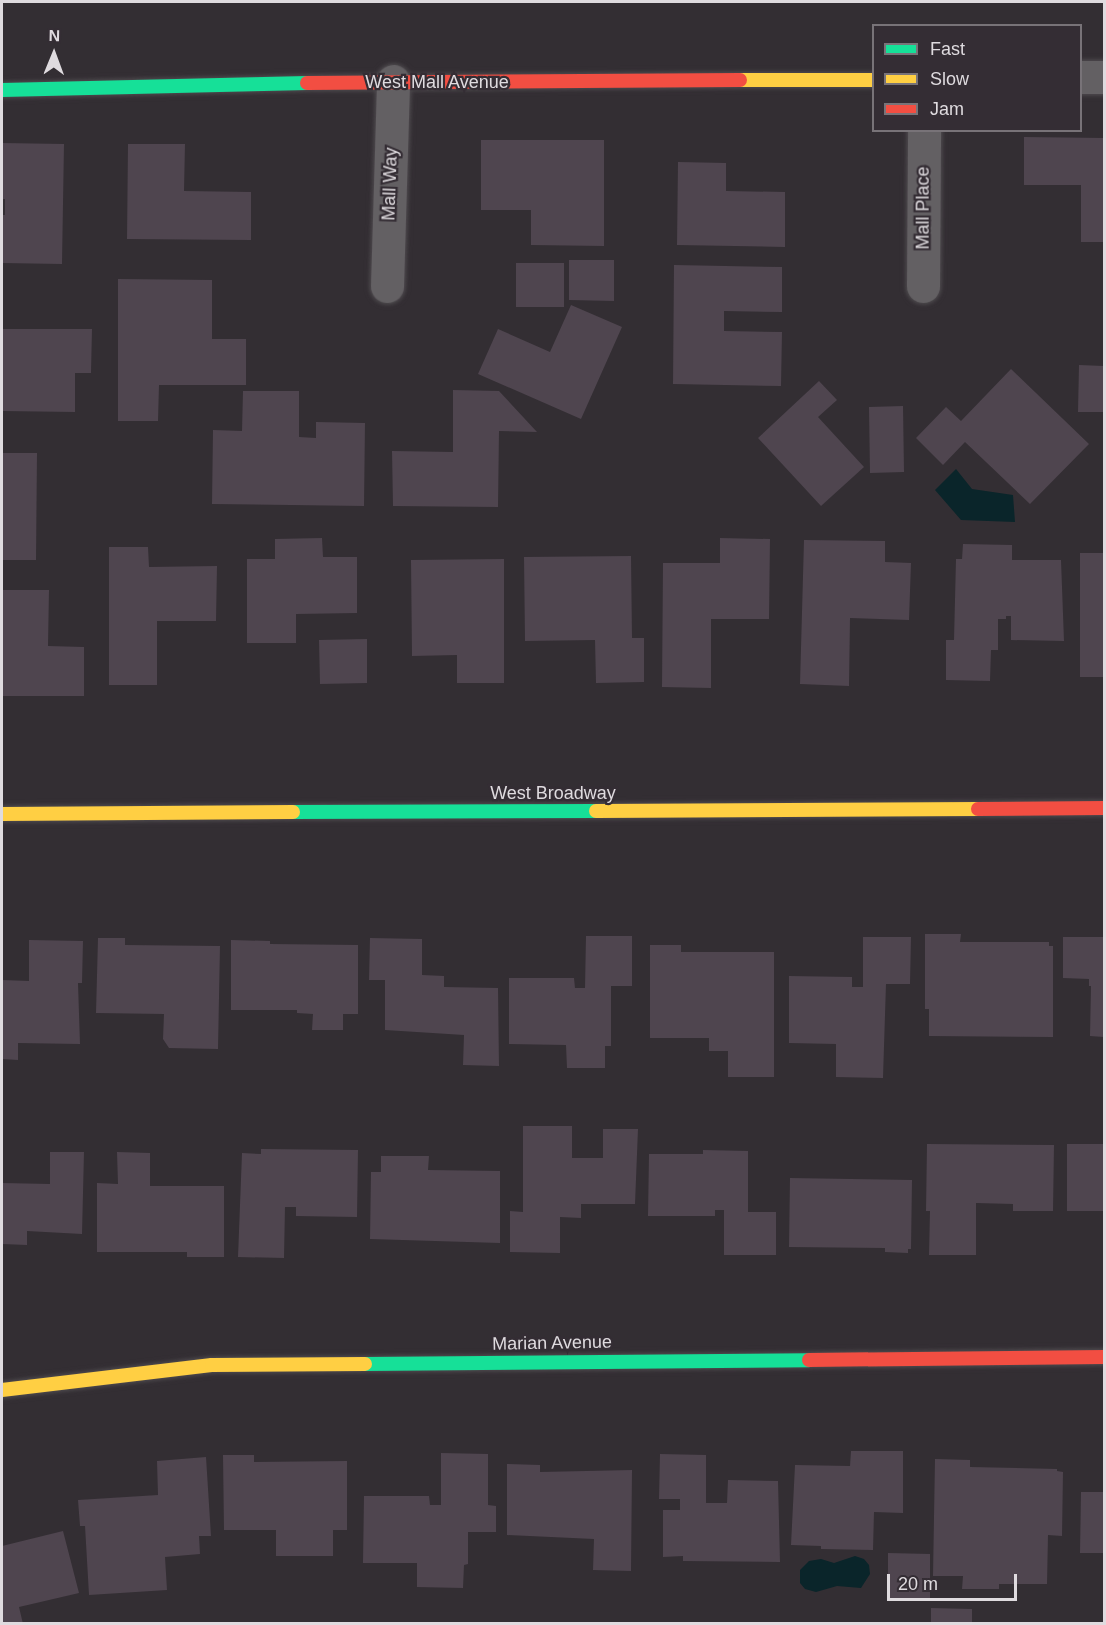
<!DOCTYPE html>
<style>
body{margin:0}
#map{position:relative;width:1106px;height:1625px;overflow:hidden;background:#332e33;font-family:Helvetica,sans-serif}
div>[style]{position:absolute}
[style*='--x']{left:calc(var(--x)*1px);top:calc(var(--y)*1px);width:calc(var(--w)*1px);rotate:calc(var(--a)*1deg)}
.water>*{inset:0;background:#0a252a}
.building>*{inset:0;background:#4f454f}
.roads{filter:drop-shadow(0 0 2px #4e4a4e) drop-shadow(0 0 2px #4e4a4e)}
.street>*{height:33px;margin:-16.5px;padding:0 16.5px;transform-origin:16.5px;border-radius:16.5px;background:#636063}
.fast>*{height:14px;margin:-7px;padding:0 7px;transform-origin:7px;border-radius:7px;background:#16e098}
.slow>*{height:14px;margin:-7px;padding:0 7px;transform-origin:7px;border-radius:7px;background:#ffcf43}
.jam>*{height:14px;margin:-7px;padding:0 7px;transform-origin:7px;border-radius:7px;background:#f24e42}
span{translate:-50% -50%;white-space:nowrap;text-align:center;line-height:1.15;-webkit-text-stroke:4.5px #342d34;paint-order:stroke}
.street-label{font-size:18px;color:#dfdbdf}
.frame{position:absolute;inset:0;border:3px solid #dfdbdf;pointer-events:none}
.legend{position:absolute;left:872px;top:24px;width:210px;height:108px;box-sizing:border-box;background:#342d34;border:2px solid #787378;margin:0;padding:8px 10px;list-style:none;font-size:18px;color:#dfdbdf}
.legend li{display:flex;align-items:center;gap:12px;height:30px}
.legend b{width:30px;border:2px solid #787378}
.north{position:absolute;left:24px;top:24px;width:60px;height:60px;-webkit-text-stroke:4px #342d34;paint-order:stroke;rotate:1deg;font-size:16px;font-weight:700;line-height:24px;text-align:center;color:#dfdbdf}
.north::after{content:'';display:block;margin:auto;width:21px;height:27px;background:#dfdbdf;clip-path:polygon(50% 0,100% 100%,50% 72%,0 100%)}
.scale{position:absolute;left:887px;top:1574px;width:130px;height:27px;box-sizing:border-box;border:3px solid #dfdbdf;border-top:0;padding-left:8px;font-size:18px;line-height:21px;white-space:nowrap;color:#dfdbdf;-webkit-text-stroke:4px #342d34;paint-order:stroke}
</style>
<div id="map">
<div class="water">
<i style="clip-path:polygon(956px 469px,972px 489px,1013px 495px,1015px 522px,961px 520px,935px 490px)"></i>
<i style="clip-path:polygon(855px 1556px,864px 1559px,869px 1565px,870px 1574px,861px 1588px,837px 1586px,816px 1592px,805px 1589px,800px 1583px,800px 1570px,809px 1561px,821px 1559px,834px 1563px)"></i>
</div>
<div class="building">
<i style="clip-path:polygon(1024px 137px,1104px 138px,1104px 242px,1081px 242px,1081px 185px,1024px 185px)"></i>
<i style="clip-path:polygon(481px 140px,604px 140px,604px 246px,531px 245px,531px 210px,481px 210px)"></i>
<i style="clip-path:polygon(2px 143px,64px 144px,62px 264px,2px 263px,2px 215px,5px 215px,5px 199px,2px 199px)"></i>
<i style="clip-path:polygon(128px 144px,185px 144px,184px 191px,251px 192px,251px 240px,127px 239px)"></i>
<i style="clip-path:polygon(678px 162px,726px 163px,726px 191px,785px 192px,785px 247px,677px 245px)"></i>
<i style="clip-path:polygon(569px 260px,614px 260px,614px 301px,569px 300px)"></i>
<i style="clip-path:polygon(516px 263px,564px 263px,564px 307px,516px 307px)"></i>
<i style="clip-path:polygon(674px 265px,782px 267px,782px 312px,724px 311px,724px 331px,782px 332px,781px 386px,673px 384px)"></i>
<i style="clip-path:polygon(118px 279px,212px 280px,212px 339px,246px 339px,246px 385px,159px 385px,158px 421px,118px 421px)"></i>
<i style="clip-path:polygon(571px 305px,622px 327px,581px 419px,478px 374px,498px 329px,550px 352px)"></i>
<i style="clip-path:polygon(2px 329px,92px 329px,91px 373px,75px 373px,75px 412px,2px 411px)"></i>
<i style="clip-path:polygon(1079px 365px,1104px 366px,1104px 412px,1078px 412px)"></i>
<i style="clip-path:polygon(1011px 369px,1089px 444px,1030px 504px,965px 442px,943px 465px,916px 438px,946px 407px,961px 421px)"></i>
<i style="clip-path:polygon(819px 381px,837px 400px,818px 417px,864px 467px,821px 506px,758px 438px)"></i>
<i style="clip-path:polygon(453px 390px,499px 391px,537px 432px,499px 431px,498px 507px,393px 506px,392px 451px,453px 452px)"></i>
<i style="clip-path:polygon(243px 391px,299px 391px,299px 437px,316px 438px,316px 422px,365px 423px,364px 506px,212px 504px,213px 430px,242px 431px)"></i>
<i style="clip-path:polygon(903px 406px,904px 472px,870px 473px,869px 407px)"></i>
<i style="clip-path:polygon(2px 453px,37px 453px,36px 560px,2px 560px)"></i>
<i style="clip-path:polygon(322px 538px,323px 557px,357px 557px,357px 613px,296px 614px,296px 643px,247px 643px,247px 559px,275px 559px,275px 539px)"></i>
<i style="clip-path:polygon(720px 538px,770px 539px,769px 619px,711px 619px,711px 688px,662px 687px,663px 563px,720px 563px)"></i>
<i style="clip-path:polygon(804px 540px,885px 541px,885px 562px,911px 563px,909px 620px,850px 618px,849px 686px,800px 684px)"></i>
<i style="clip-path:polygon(963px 544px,1012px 545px,1012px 560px,1061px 560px,1064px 641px,1011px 640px,1011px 616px,1006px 616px,1006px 619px,998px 619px,998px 650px,991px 650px,990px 681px,946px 680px,946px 640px,954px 640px,956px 559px,962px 559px)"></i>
<i style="clip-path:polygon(109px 547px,148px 547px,149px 567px,217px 566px,216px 621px,157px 621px,157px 685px,109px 685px)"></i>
<i style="clip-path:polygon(1080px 553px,1104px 553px,1104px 677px,1080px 677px)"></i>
<i style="clip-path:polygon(631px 556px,632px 638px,644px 638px,644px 682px,596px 683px,595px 640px,525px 641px,524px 557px)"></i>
<i style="clip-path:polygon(504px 559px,504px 683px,457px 683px,457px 655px,412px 656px,411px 560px)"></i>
<i style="clip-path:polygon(2px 590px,49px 590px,48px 646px,84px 647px,84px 696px,2px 696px)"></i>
<i style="clip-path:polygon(367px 639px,367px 683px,320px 684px,319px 640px)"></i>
<i style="clip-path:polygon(925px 934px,961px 934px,960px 942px,1049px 942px,1049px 946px,1053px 946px,1053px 1037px,929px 1036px,929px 1009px,925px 1009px)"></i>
<i style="clip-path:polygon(586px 936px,632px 936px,632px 986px,611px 986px,611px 1046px,605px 1046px,605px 1068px,567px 1068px,566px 1045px,509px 1044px,509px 978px,574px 978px,575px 988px,585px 988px)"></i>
<i style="clip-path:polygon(863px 937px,911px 937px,910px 984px,886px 984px,883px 1078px,836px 1077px,836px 1044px,789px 1043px,789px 976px,852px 977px,852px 987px,863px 987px)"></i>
<i style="clip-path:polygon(1063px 937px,1104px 937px,1104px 1037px,1090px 1036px,1091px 986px,1089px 986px,1089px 979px,1063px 978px)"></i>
<i style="clip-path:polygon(98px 938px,125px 938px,125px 945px,220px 946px,218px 1049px,169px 1048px,163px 1039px,164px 1014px,96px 1013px)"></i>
<i style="clip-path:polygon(370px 938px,422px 939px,422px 975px,444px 976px,444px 987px,498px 988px,499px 1066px,463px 1065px,464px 1035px,385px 1030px,385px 980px,369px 980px)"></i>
<i style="clip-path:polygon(29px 940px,83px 941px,82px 983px,78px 983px,80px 1044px,18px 1043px,18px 1060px,2px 1059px,2px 980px,29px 981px)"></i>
<i style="clip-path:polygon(231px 940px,270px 941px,270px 944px,358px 945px,358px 1014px,343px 1014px,343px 1030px,312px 1030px,313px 1014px,297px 1013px,297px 1010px,231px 1010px)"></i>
<i style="clip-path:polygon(650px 945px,681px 945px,681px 952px,774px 952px,774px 1077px,728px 1077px,728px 1051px,709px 1051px,709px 1038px,650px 1038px)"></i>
<i style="clip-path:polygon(523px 1126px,572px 1126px,572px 1158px,603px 1158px,603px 1129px,638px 1129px,635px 1204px,581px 1204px,581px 1218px,560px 1217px,560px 1253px,510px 1252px,510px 1211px,523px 1212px)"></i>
<i style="clip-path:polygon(927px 1144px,1054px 1145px,1053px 1211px,1013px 1211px,1013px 1204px,976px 1203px,976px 1255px,929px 1255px,930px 1211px,926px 1211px)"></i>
<i style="clip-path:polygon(1067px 1144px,1104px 1144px,1104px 1211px,1067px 1211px)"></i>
<i style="clip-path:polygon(261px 1149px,358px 1150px,357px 1217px,296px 1216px,296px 1207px,285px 1207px,284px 1258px,238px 1257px,242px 1153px,261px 1154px)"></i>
<i style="clip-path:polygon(703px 1150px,748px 1151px,748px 1212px,776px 1212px,776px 1255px,724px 1255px,724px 1210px,715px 1210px,715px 1216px,648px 1216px,649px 1154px,703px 1154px)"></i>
<i style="clip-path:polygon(50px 1152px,84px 1152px,82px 1234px,27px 1231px,27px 1245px,2px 1244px,2px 1183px,50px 1184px)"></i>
<i style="clip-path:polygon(117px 1152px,150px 1153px,150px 1186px,224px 1186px,224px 1257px,187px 1257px,187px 1252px,97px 1252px,97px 1183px,118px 1184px)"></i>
<i style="clip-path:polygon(381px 1156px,429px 1156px,428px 1170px,500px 1171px,500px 1243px,370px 1239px,371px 1172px,381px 1172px)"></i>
<i style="clip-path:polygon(790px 1178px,912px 1180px,911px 1249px,908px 1249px,908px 1253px,885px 1252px,885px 1248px,789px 1247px)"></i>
<i style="clip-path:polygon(851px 1451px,903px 1451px,903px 1513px,874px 1512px,873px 1550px,821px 1549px,821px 1546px,791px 1545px,795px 1465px,850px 1466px)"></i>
<i style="clip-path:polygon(441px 1453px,488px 1454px,488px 1505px,496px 1506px,496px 1532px,468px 1532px,468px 1564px,464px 1565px,463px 1588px,417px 1587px,417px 1563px,363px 1563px,364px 1496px,429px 1496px,430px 1505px,441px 1505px)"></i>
<i style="clip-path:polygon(660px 1454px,706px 1455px,706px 1503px,727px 1503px,728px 1480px,778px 1481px,780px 1562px,683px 1561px,683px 1556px,663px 1557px,663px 1510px,680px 1510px,680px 1499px,659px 1499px)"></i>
<i style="clip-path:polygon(223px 1455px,254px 1455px,254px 1462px,347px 1461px,347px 1530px,333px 1530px,333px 1556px,276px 1556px,276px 1530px,224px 1530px)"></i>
<i style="clip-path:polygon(206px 1457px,211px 1536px,199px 1536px,200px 1554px,165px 1557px,167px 1590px,89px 1595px,85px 1526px,80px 1526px,78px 1500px,158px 1495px,157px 1461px)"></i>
<i style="clip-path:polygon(935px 1459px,970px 1460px,970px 1467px,1057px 1469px,1057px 1471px,1063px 1472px,1062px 1536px,1048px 1535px,1047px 1584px,999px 1584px,999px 1589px,962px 1589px,963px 1576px,933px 1576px)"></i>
<i style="clip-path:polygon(507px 1464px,540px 1465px,540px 1472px,632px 1470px,631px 1571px,593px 1570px,594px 1539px,507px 1535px)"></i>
<i style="clip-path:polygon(1081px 1492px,1104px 1492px,1104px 1553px,1080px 1553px)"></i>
<i style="clip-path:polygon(63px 1531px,79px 1593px,19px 1607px,23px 1624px,2px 1624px,2px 1546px)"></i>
<i style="clip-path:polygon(888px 1553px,930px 1554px,930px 1599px,888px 1599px)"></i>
<i style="clip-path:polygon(931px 1608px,972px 1609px,972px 1624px,931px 1624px)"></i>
</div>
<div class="roads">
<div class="street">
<i style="--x:1080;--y:77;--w:24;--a:0"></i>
<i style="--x:387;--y:286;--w:205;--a:-88.3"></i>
<i style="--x:923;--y:286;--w:156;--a:-89.6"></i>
</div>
<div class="fast">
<i style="--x:2;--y:90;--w:305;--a:-1.3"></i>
<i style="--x:293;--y:812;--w:303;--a:-0.2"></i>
<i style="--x:365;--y:1364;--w:444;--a:-0.5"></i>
</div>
<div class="slow">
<i style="--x:740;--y:80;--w:134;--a:0"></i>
<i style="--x:596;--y:811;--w:382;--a:-0.3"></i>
<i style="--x:2;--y:814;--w:291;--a:-0.4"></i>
<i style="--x:2;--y:1390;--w:211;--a:-6.8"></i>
<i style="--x:212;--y:1365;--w:153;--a:-0.4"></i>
</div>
<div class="jam">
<i style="--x:307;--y:83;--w:433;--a:-0.4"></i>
<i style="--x:978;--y:809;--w:126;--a:-0.5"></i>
<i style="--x:809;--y:1360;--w:295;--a:-0.6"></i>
</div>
</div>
<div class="street-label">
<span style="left:437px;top:82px">West Mall Avenue</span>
<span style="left:390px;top:184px;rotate:-88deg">Mall Way</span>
<span style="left:923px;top:208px;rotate:-90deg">Mall Place</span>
<span style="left:553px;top:793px">West Broadway</span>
<span style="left:552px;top:1343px;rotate:-1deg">Marian Avenue</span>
</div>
<div class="frame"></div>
<ul class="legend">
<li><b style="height:8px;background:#16e098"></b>Fast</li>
<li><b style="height:8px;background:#ffcf43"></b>Slow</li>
<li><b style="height:8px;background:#f24e42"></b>Jam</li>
</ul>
<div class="north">N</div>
<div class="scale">20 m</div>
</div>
